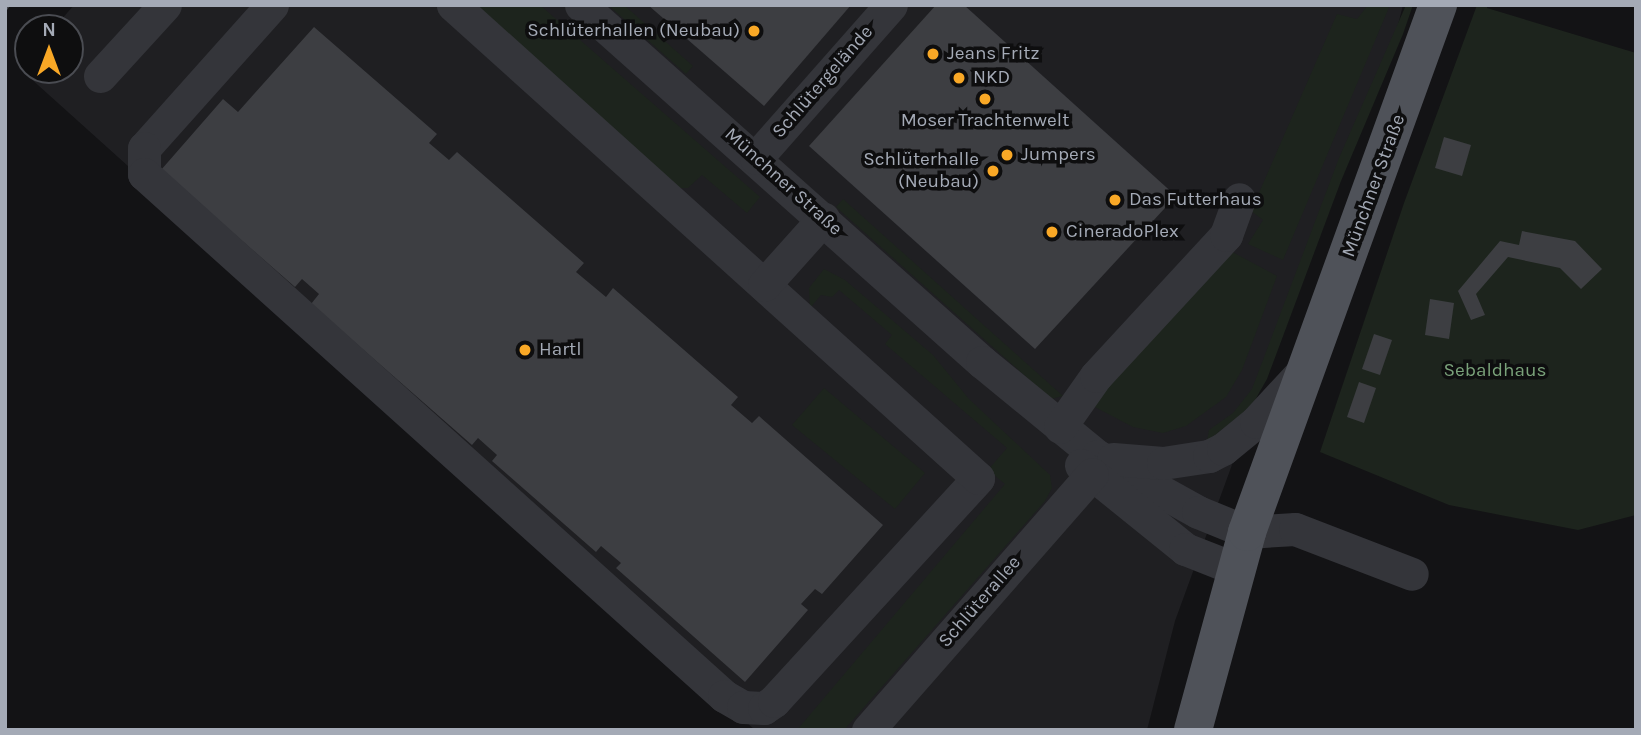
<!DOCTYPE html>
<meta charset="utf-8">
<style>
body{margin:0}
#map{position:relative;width:1641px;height:735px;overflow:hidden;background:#131315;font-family:Karla,sans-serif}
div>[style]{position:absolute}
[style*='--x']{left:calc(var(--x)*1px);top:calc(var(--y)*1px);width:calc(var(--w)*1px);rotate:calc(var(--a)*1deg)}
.built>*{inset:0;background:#1f1f22}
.green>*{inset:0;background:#1d241d}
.building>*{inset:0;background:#3d3e42}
.minor>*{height:33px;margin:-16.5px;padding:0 16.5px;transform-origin:16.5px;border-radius:16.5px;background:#34353a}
.major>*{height:38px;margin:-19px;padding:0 19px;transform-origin:19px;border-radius:19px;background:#4f5259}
.rail>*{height:5px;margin-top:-2.5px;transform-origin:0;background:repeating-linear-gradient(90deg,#484b51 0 9px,transparent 0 16px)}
.dots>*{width:19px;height:19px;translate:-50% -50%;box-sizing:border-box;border:4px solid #0e0e0f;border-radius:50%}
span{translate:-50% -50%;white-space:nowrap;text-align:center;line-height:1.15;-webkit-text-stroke:7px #0e0e0f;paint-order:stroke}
.poi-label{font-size:19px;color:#a4aab6}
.right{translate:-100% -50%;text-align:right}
.left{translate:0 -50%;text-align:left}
.street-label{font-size:19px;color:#a4aab6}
.park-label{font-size:19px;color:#7aa27a}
.frame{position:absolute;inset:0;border:7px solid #a4aab6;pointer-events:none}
.north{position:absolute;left:14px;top:14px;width:70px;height:70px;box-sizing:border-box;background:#0e0e0f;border:2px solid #4a4c52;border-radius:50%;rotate:0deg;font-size:19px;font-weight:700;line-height:28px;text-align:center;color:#a4aab6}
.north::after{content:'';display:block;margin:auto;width:24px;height:32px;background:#f9a826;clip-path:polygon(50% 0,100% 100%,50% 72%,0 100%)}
</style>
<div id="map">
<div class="built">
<i style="clip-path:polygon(74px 5px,1403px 5px,1394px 41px,1294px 295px,1175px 621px,1147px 730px,755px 730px,19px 68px,28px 58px,28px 70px,70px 70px,70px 28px,54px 28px)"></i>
</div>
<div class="green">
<i style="clip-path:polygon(469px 5px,540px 5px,760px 197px,747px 213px,702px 175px,688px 188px,678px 188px)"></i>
<i style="clip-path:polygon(608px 5px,624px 5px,693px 66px,686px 74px)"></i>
<i style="clip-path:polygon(1368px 5px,1390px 5px,1283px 260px,1248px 244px,1263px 220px,1251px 211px,1337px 14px,1357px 19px)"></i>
<i style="clip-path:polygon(1406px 5px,1413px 5px,1403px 34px,1341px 181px,1267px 379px,1251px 407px,1207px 441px,1209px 430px,1233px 413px,1252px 389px,1339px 158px)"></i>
<i style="clip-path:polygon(1477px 5px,1487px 5px,1487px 8px,1636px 53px,1636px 515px,1578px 530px,1449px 505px,1320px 452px,1404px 203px)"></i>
<i style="clip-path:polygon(843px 199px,1063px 396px,1051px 399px,836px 207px)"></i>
<i style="clip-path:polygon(1225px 248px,1277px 276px,1242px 370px,1226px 397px,1186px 426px,1163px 433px,1133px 427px,1093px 406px,1094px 391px)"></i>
<i style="clip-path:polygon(824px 269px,845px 280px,933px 355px,969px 399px,1050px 475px,1052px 488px,1045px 501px,844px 730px,797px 730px,1005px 484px,988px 470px,1007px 448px,885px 344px,892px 335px,839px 290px,832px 297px,821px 295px,810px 308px,809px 288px)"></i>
<i style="clip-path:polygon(824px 388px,925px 473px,895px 509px,792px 425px)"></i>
</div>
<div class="building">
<i style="clip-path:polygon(648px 5px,851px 5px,764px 106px)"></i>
<i style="clip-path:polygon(936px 5px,964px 5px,1176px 196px,1035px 349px,809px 146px)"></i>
<i style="clip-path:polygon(314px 27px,437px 134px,429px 143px,449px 160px,457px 152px,584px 263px,576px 272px,606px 297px,613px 288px,738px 397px,731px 405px,752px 423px,759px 416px,883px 525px,822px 594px,815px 589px,801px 604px,808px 610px,745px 682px,616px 568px,621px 563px,601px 546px,596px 552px,492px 461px,497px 455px,478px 438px,472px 445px,311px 304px,319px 294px,302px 279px,295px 287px,161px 170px,223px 99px,238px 112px)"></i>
<i style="clip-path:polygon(1444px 137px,1471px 145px,1462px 176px,1435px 168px)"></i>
<i style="clip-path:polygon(1522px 231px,1575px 241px,1602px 269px,1581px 289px,1560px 268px,1508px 257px,1476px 294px,1485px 315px,1471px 320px,1458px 291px,1500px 241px,1519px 245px)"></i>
<i style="clip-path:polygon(1430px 299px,1454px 303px,1449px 339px,1425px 335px)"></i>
<i style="clip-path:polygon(1374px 334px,1392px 340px,1380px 375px,1362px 369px)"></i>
<i style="clip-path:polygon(1359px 382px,1376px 388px,1364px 423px,1347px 417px)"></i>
</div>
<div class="minor">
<i style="--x:272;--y:5;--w:192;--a:131.8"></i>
<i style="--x:144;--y:148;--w:26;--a:90"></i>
<i style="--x:144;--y:174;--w:780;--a:41.99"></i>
<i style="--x:724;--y:696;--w:22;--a:30"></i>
<i style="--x:743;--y:707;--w:21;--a:3"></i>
<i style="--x:764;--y:708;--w:12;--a:-35"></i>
<i style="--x:774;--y:701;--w:302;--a:-47.5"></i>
<i style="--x:978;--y:478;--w:707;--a:-137.98"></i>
<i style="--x:581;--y:5;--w:537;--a:41.68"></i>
<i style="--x:982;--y:362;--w:149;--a:39.3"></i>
<i style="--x:1097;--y:456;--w:115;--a:29"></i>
<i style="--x:1198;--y:512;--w:53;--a:22.2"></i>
<i style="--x:1247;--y:532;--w:48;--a:-3.6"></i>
<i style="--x:1295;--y:529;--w:125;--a:21"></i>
<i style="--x:100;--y:76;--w:96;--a:-47.5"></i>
<i style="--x:756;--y:158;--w:204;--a:-48.6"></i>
<i style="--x:764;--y:285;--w:89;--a:-48.2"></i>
<i style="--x:1060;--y:427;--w:62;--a:-54.8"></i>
<i style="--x:1096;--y:376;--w:192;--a:-47.3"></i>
<i style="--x:1226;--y:235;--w:38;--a:-70"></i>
<i style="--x:1113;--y:459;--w:50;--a:4.6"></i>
<i style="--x:1163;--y:463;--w:47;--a:-8.7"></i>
<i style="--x:1209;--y:456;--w:16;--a:-27"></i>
<i style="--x:1223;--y:449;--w:43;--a:-39.3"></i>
<i style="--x:1256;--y:422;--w:71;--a:-47.3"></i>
<i style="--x:1081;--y:465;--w:134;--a:38.9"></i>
<i style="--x:1185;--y:549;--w:55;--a:21.4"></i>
<i style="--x:868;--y:730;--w:340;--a:-48.8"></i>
</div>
<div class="major">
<i style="--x:1193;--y:730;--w:205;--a:-74.7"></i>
<i style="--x:1247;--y:532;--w:561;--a:-70.08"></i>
</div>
<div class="rail">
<i style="--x:5;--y:8;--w:4;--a:-56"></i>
</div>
<div class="dots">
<i style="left:754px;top:31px;background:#f9a826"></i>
<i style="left:933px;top:54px;background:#f9a826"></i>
<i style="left:959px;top:78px;background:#f9a826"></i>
<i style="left:985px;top:99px;background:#f9a826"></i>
<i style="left:1007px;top:155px;background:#f9a826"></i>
<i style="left:993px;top:171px;background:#f9a826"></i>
<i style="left:1115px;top:200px;background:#f9a826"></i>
<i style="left:1052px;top:232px;background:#f9a826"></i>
<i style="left:525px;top:350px;background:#f9a826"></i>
</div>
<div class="poi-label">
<span class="right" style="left:740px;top:31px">Schlüterhallen (Neubau)</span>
<span class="left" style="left:947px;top:54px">Jeans Fritz</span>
<span class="left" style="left:973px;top:78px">NKD</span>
<span style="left:985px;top:121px">Moser Trachtenwelt</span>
<span class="left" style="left:1021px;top:155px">Jumpers</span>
<span class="right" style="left:979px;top:171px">Schlüterhalle<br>(Neubau)</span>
<span class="left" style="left:1129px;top:200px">Das Futterhaus</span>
<span class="left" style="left:1066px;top:232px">CineradoPlex</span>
<span class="left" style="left:539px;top:350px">Hartl</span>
</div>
<div class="street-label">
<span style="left:823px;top:82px;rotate:-49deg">Schlütergelände</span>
<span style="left:783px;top:182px;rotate:42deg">Münchner Straße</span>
<span style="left:1374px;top:186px;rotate:-70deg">Münchner Straße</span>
<span style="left:980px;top:602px;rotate:-49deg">Schlüterallee</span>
</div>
<div class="park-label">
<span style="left:1495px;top:371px">Sebaldhaus</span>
</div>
<div class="frame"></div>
<div class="north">N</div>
</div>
